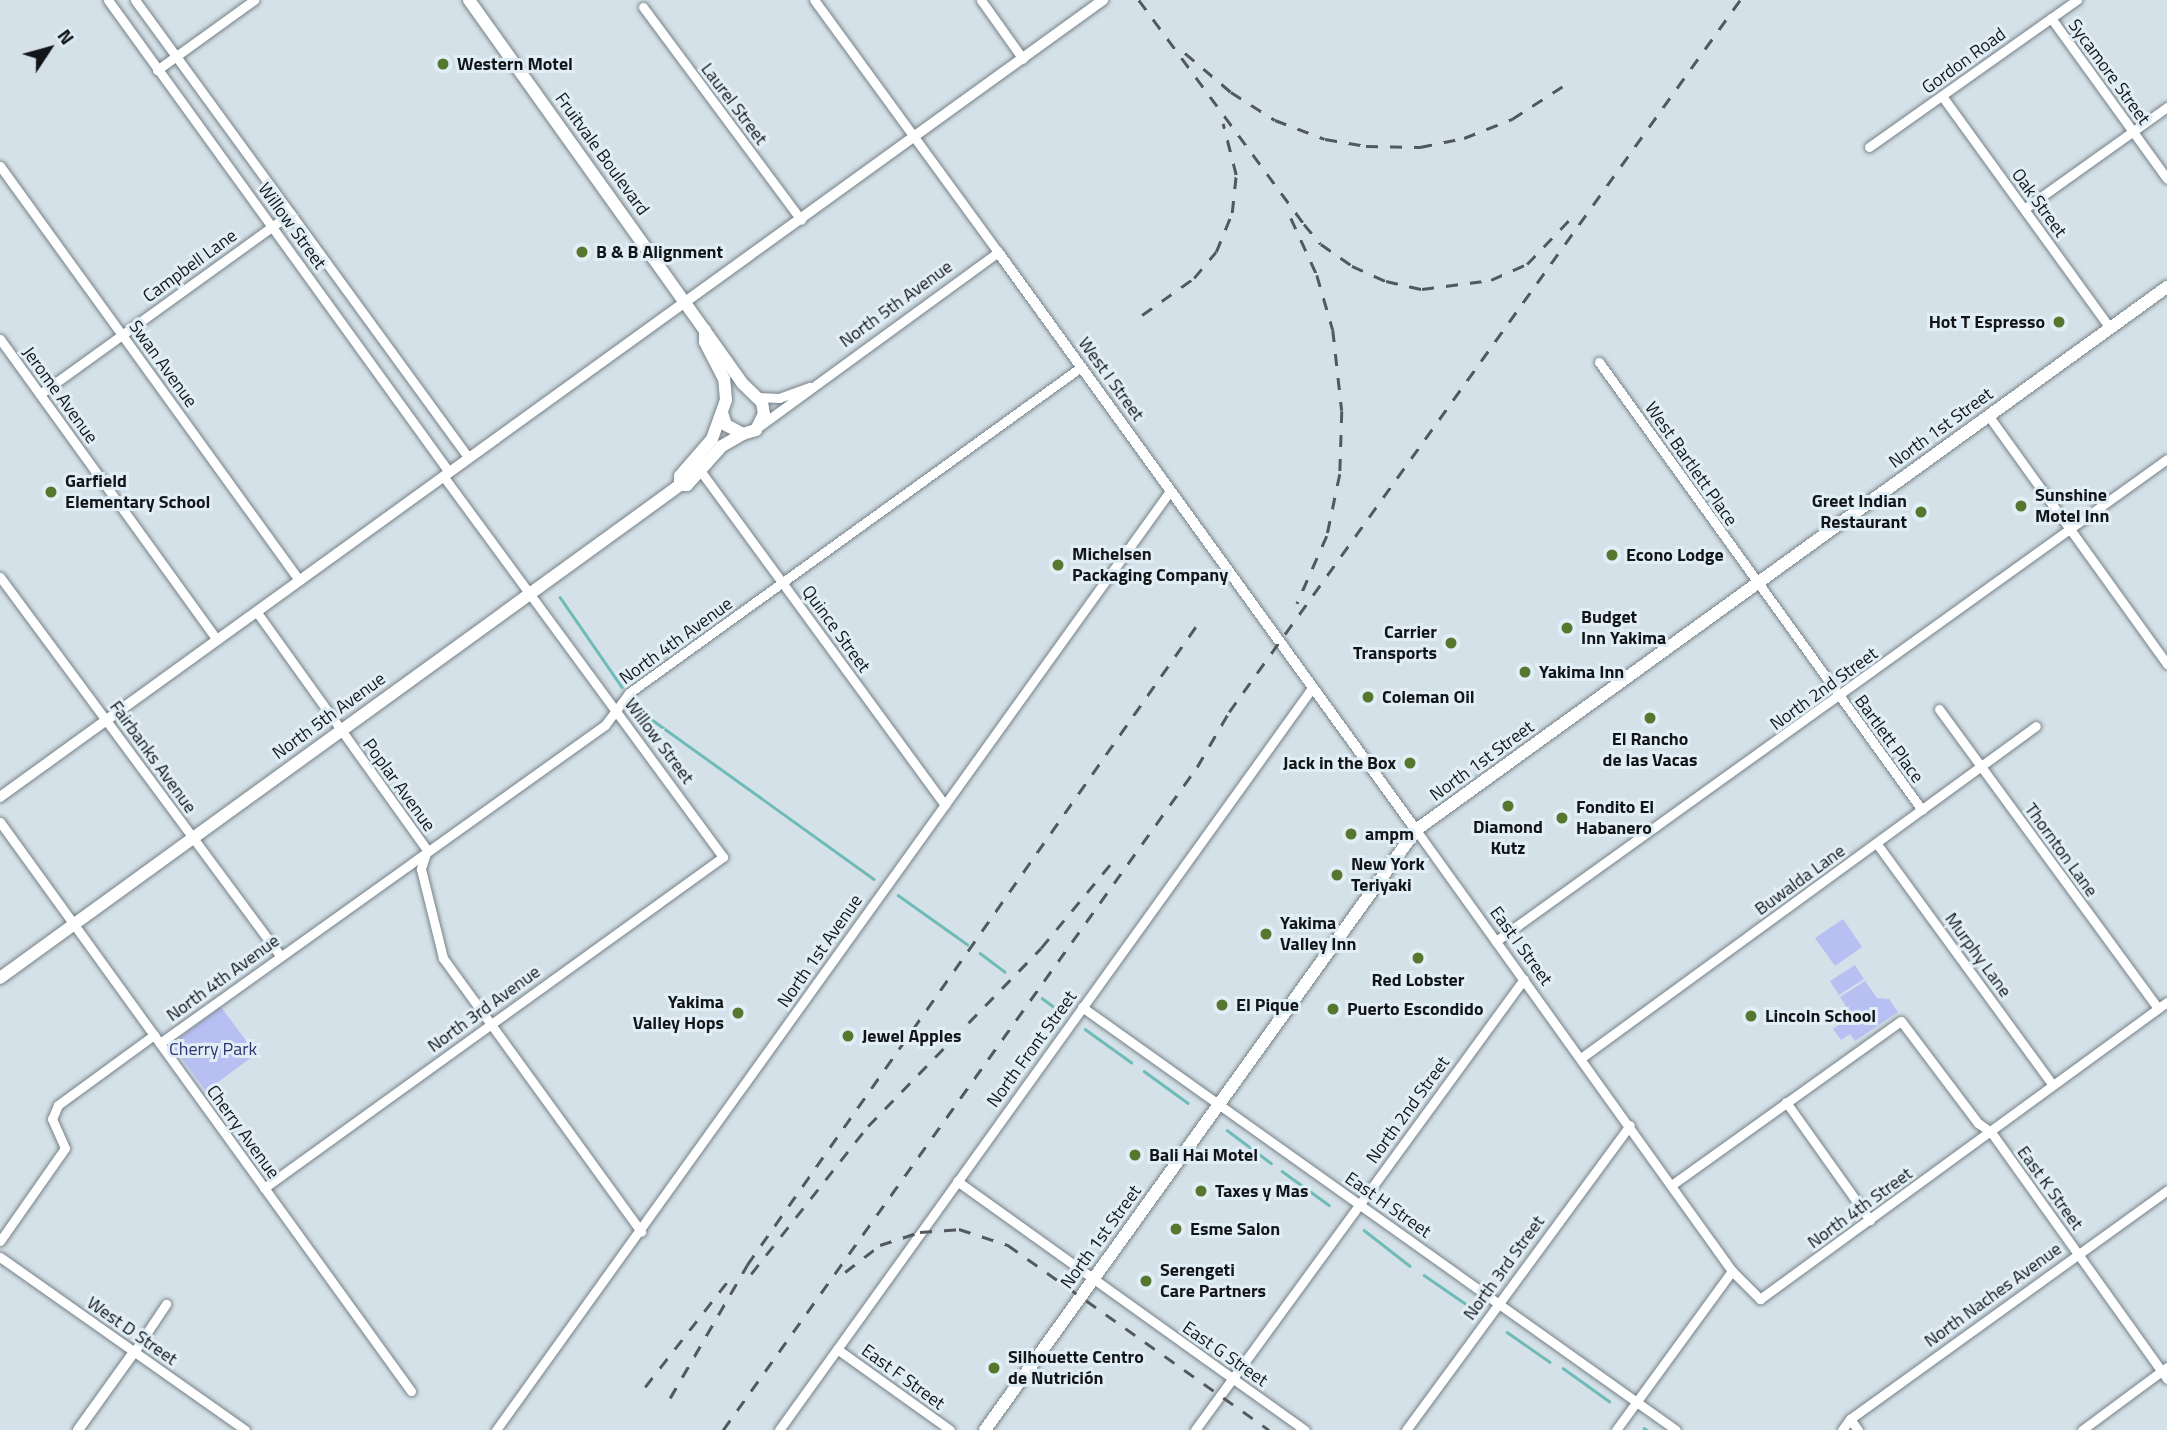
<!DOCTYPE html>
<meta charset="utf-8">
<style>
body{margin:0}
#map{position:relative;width:2167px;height:1430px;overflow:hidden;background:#d5e1e8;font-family:"Titillium Web",sans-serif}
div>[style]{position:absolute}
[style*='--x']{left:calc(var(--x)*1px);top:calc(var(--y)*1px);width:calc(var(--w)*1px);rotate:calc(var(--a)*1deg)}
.green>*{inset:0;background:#b8bff2}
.stream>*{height:2.5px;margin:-1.25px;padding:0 1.25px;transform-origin:1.25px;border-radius:1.25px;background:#6fbbb9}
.roads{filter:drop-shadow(0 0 2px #768188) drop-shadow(0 0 2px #768188)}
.minor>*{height:9px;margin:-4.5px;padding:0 4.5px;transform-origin:4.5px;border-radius:4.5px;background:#fff}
.tertiary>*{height:10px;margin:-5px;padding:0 5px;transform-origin:5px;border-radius:5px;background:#fff}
.secondary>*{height:12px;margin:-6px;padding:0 6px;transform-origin:6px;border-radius:6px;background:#fff}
.rail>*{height:2.5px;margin-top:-1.25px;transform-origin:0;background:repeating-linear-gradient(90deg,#52595d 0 12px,transparent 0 24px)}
.dots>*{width:19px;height:19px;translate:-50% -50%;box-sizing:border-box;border:4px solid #e2eef6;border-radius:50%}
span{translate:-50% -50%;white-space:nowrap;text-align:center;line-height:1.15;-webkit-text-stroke:6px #e2eef6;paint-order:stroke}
.street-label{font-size:18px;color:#121619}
.poi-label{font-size:18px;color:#121619;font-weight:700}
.left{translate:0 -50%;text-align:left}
.right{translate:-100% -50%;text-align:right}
.park-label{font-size:18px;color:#323472}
.north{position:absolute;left:14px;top:14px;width:70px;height:70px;-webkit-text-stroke:5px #e2eef6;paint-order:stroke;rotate:54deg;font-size:19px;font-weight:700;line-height:28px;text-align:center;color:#121619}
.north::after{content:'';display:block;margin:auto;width:24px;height:32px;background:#121619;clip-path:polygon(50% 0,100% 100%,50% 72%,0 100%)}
</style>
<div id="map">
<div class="green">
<i style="clip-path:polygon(1843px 919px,1862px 947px,1835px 966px,1815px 938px)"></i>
<i style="clip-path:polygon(1855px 965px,1864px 979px,1839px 995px,1830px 981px)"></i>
<i style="clip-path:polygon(1865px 981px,1877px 998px,1889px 999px,1898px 1012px,1855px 1041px,1850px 1034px,1841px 1040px,1833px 1029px,1862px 1008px,1851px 1014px,1840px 997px)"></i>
<i style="clip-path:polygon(221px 1007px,256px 1054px,206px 1091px,171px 1044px)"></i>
</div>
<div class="stream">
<i style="--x:560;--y:597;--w:109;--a:55.4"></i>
<i style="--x:633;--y:701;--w:21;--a:47"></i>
<i style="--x:647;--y:716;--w:279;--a:35.7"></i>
<i style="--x:898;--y:895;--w:85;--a:35.4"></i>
<i style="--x:980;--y:953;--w:31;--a:37"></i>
<i style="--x:1042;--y:998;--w:26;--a:37"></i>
<i style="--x:1085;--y:1029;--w:57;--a:35.7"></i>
<i style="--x:1144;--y:1071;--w:54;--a:36"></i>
<i style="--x:1227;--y:1130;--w:55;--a:36.9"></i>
<i style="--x:1282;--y:1171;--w:58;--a:35.9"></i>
<i style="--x:1364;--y:1230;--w:58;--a:38"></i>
<i style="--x:1424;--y:1275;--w:51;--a:34.6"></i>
<i style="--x:1507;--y:1332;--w:52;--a:34.9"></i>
<i style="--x:1563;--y:1368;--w:57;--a:35.7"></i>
<i style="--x:1644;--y:1428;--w:4;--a:34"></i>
</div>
<div class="roads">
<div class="minor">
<i style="--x:108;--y:0;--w:582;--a:54.15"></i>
<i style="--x:135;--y:0;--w:565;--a:53.92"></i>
<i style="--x:981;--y:0;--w:72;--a:54.6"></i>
<i style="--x:643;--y:7;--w:265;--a:53.4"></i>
<i style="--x:2051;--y:18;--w:198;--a:54.2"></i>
<i style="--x:157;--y:70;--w:120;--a:-35.8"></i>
<i style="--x:1942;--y:96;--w:286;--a:54.1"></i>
<i style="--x:1869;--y:147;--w:255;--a:-35.3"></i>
<i style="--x:0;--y:166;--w:511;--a:54.16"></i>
<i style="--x:2024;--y:209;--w:176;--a:-35.5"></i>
<i style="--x:0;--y:339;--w:371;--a:54.2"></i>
<i style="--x:1599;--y:362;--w:552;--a:54.21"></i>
<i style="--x:40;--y:394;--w:309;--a:-35.8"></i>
<i style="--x:758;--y:397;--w:21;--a:3"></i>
<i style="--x:779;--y:398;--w:33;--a:-20"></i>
<i style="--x:1988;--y:415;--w:307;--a:54.3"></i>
<i style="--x:761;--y:425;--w:293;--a:-36.1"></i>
<i style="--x:998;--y:252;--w:312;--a:-126.1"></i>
<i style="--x:702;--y:473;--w:411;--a:53.8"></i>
<i style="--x:0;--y:577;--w:471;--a:53.5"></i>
<i style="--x:256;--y:611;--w:294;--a:54.4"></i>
<i style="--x:427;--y:850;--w:20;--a:108"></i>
<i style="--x:421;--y:869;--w:92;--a:76.1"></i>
<i style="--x:443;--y:958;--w:338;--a:54.1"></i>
<i style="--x:1939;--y:709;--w:371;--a:53.8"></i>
<i style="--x:0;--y:822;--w:702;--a:54.16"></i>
<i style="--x:1416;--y:830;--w:543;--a:54.38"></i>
<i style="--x:1732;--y:1271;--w:40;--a:45"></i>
<i style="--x:1760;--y:1299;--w:504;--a:-36.12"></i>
<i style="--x:1877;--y:844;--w:298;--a:53.9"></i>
<i style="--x:1496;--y:941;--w:826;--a:-35.69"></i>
<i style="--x:1082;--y:1007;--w:729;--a:35.46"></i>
<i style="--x:160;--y:1043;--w:547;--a:-35.55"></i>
<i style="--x:605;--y:725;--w:40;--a:-53"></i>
<i style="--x:629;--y:693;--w:557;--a:-35.8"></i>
<i style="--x:1581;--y:1058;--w:563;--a:-36.12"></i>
<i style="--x:1786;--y:1102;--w:145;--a:54.6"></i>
<i style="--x:957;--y:1181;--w:428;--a:35.6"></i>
<i style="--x:1673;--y:1184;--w:280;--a:-35.6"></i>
<i style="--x:1901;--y:1021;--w:128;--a:53"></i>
<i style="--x:1978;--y:1123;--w:16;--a:35"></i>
<i style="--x:1991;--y:1132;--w:303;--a:54.5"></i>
<i style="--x:264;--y:1188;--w:566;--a:-35.8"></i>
<i style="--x:723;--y:857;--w:473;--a:-126.3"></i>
<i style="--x:0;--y:1241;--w:113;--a:-55"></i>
<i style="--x:65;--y:1148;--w:32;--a:-114"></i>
<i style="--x:52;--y:1119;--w:15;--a:-67"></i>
<i style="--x:58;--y:1105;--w:119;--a:-36.1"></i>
<i style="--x:0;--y:1257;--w:300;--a:35.2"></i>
<i style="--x:837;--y:1349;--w:139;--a:35.6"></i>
<i style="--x:134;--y:1352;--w:58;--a:-56.3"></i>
<i style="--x:1850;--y:1419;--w:14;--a:54"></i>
<i style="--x:496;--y:1430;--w:1156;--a:-54.33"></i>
<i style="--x:779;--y:1430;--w:914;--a:-54.31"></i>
<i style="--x:1195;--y:1430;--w:558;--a:-53.89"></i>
<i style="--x:1406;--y:1430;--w:378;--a:-53.7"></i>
<i style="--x:1616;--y:1430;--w:197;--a:-53.9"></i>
<i style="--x:1842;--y:1430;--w:14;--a:-54"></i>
<i style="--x:1850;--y:1419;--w:391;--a:-35.8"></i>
<i style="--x:2082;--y:1430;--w:106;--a:-36.5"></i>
</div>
<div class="tertiary">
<i style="--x:998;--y:252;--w:713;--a:54.13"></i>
<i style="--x:0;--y:797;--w:1361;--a:-35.85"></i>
<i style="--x:78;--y:1430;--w:96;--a:-54.3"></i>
</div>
<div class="secondary">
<i style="--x:469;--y:0;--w:470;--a:54.5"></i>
<i style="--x:742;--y:383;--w:28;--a:44"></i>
<i style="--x:762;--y:402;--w:12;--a:81"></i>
<i style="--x:764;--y:414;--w:18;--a:117"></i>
<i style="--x:756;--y:430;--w:14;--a:163"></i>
<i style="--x:743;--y:434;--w:19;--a:-152"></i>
<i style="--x:726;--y:425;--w:13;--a:-108"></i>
<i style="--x:680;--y:485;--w:9;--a:-90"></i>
<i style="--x:680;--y:476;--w:49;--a:-49.1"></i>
<i style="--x:712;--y:439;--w:41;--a:-70.3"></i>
<i style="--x:726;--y:400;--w:21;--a:-95"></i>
<i style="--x:724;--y:379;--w:42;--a:-117.2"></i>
<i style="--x:705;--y:342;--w:12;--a:-90"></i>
<i style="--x:0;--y:978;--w:840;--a:-35.94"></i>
<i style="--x:680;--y:485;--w:7;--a:0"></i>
<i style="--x:687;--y:485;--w:52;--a:-48.1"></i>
<i style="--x:722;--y:446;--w:24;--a:-30"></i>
<i style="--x:985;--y:1430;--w:739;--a:-54.31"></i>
<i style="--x:1416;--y:830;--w:927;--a:-35.87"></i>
</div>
</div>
<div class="rail">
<i style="--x:1139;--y:0;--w:278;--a:53.6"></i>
<i style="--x:1304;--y:224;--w:26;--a:50"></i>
<i style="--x:1321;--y:244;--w:38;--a:35"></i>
<i style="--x:1352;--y:266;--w:37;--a:24"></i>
<i style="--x:1386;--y:281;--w:37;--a:13"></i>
<i style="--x:1422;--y:289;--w:70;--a:-7.4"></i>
<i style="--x:1491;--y:280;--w:39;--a:-24"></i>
<i style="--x:1527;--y:264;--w:66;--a:-46.2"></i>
<i style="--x:1185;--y:53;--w:60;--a:40.3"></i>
<i style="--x:1231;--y:92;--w:52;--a:32.5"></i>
<i style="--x:1275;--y:120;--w:53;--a:20.8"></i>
<i style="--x:1325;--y:139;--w:42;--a:9.7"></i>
<i style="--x:1366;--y:146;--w:54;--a:1.1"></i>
<i style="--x:1420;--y:147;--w:45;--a:-11.6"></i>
<i style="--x:1464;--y:138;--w:52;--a:-21.6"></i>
<i style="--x:1512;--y:119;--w:64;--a:-32.9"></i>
<i style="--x:1291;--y:218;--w:63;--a:65.5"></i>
<i style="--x:1317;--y:275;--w:57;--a:73.8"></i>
<i style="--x:1333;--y:330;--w:81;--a:83.7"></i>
<i style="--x:1342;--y:411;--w:63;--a:91.8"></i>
<i style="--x:1340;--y:474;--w:63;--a:101.8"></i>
<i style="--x:1327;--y:536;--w:74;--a:113.8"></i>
<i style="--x:1142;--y:315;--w:64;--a:-35.4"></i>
<i style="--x:1194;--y:278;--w:34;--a:-50"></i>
<i style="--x:1216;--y:252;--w:42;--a:-67.7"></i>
<i style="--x:1232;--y:213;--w:38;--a:-84"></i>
<i style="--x:1236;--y:175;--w:53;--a:-104.3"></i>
<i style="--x:845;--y:1272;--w:44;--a:-37.6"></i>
<i style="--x:880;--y:1245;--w:42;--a:-18"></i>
<i style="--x:920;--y:1232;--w:39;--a:-4"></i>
<i style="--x:959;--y:1229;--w:52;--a:18.1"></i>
<i style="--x:1008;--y:1245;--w:320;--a:35.3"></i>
<i style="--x:751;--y:1274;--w:189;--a:-51.7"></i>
<i style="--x:868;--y:1126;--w:248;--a:-45.8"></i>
<i style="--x:1041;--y:948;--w:119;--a:-50.4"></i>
<i style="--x:645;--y:1387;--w:140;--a:-52"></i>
<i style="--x:670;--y:1398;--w:154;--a:-59.9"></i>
<i style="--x:747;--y:1265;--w:782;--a:-54.89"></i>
<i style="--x:723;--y:1430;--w:815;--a:-54.44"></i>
<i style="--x:1197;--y:767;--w:64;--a:-59.8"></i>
<i style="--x:1229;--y:712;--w:876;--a:-54.33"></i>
</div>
<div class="dots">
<i style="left:443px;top:64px;background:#55772e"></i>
<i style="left:582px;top:252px;background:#55772e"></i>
<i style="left:2059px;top:322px;background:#55772e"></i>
<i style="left:51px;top:492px;background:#55772e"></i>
<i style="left:2021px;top:506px;background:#55772e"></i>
<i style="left:1921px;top:512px;background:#55772e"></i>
<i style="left:1612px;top:555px;background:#55772e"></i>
<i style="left:1058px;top:565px;background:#55772e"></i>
<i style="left:1567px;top:628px;background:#55772e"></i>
<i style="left:1451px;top:643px;background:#55772e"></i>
<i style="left:1525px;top:672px;background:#55772e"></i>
<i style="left:1368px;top:697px;background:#55772e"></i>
<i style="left:1650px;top:718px;background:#55772e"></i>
<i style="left:1410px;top:763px;background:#55772e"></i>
<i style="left:1508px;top:806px;background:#55772e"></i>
<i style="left:1562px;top:818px;background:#55772e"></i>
<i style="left:1351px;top:834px;background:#55772e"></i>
<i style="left:1337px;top:875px;background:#55772e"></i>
<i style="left:1266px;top:934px;background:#55772e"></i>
<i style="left:1418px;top:958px;background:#55772e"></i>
<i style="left:1222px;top:1005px;background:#55772e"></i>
<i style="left:1333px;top:1009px;background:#55772e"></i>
<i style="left:738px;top:1013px;background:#55772e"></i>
<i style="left:1751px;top:1016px;background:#55772e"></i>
<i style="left:848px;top:1036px;background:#55772e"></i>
<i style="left:1135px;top:1155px;background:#55772e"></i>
<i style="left:1201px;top:1191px;background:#55772e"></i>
<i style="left:1176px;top:1229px;background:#55772e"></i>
<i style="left:1146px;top:1281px;background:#55772e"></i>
<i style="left:994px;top:1368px;background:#55772e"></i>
</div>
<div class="street-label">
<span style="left:1964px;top:61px;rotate:-36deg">Gordon Road</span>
<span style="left:2109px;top:72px;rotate:54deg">Sycamore Street</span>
<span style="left:734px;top:104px;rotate:53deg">Laurel Street</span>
<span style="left:602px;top:154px;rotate:54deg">Fruitvale Boulevard</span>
<span style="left:2039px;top:203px;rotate:54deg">Oak Street</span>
<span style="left:292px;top:226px;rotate:54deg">Willow Street</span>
<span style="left:190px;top:266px;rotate:-36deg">Campbell Lane</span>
<span style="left:896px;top:304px;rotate:-36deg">North 5th Avenue</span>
<span style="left:163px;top:364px;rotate:54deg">Swan Avenue</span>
<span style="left:1111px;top:379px;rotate:54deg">West I Street</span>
<span style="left:60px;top:395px;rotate:54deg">Jerome Avenue</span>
<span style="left:1941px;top:428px;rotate:-36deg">North 1st Street</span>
<span style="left:1691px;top:464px;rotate:55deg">West Bartlett Place</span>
<span style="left:836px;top:629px;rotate:54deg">Quince Street</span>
<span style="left:676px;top:641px;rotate:-36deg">North 4th Avenue</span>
<span style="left:1824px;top:689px;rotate:-36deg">North 2nd Street</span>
<span style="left:329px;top:716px;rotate:-36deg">North 5th Avenue</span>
<span style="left:1889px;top:739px;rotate:54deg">Bartlett Place</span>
<span style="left:659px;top:741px;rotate:53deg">Willow Street</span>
<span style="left:153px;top:757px;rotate:54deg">Fairbanks Avenue</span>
<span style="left:1482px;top:761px;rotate:-36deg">North 1st Street</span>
<span style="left:399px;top:785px;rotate:54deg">Poplar Avenue</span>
<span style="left:2061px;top:850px;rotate:54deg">Thornton Lane</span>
<span style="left:1800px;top:880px;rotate:-36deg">Buwalda Lane</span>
<span style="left:1521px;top:946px;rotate:54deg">East I Street</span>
<span style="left:820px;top:951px;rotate:-55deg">North 1st Avenue</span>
<span style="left:1978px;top:955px;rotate:54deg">Murphy Lane</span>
<span style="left:223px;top:978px;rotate:-36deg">North 4th Avenue</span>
<span style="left:484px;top:1009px;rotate:-36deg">North 3rd Avenue</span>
<span style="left:1032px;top:1049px;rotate:-54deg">North Front Street</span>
<span style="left:1408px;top:1110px;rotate:-54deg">North 2nd Street</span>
<span style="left:243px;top:1132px;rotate:54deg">Cherry Avenue</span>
<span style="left:2050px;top:1188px;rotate:54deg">East K Street</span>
<span style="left:1388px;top:1205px;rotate:35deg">East H Street</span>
<span style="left:1860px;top:1208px;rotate:-36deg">North 4th Street</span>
<span style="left:1101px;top:1237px;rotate:-54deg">North 1st Street</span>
<span style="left:1504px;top:1268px;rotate:-54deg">North 3rd Street</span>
<span style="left:1993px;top:1295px;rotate:-36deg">North Naches Avenue</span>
<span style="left:132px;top:1331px;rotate:35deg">West D Street</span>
<span style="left:1225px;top:1354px;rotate:35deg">East G Street</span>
<span style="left:903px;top:1377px;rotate:36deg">East F Street</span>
</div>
<div class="poi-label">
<span class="left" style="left:457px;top:64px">Western Motel</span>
<span class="left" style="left:596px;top:252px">B &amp; B Alignment</span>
<span class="right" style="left:2045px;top:322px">Hot T Espresso</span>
<span class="left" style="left:65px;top:492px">Garfield<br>Elementary School</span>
<span class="left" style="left:2035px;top:506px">Sunshine<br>Motel Inn</span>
<span class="right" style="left:1907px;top:512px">Greet Indian<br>Restaurant</span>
<span class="left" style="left:1072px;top:565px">Michelsen<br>Packaging Company</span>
<span class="left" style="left:1626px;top:555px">Econo Lodge</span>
<span class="left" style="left:1581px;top:628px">Budget<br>Inn Yakima</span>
<span class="right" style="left:1437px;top:643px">Carrier<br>Transports</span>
<span class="left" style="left:1539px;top:672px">Yakima Inn</span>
<span class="left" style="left:1382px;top:697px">Coleman Oil</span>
<span style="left:1650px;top:750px">El Rancho<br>de las Vacas</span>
<span class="right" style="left:1396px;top:763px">Jack in the Box</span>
<span class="left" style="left:1576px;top:818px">Fondito El<br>Habanero</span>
<span style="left:1508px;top:838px">Diamond<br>Kutz</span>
<span class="left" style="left:1365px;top:834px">ampm</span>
<span class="left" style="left:1351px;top:875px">New York<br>Teriyaki</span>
<span class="left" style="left:1280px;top:934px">Yakima<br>Valley Inn</span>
<span style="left:1418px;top:980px">Red Lobster</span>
<span class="right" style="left:724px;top:1013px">Yakima<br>Valley Hops</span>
<span class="left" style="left:1236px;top:1005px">El Pique</span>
<span class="left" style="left:1347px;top:1009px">Puerto Escondido</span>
<span class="left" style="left:1765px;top:1016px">Lincoln School</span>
<span class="left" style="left:862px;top:1036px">Jewel Apples</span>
<span class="left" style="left:1149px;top:1155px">Bali Hai Motel</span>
<span class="left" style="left:1215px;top:1191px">Taxes y Mas</span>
<span class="left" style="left:1190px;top:1229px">Esme Salon</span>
<span class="left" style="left:1160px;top:1281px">Serengeti<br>Care Partners</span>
<span class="left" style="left:1008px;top:1368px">Silhouette Centro<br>de Nutrición</span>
</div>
<div class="park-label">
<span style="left:213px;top:1049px">Cherry Park</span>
</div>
<div class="north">N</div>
</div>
